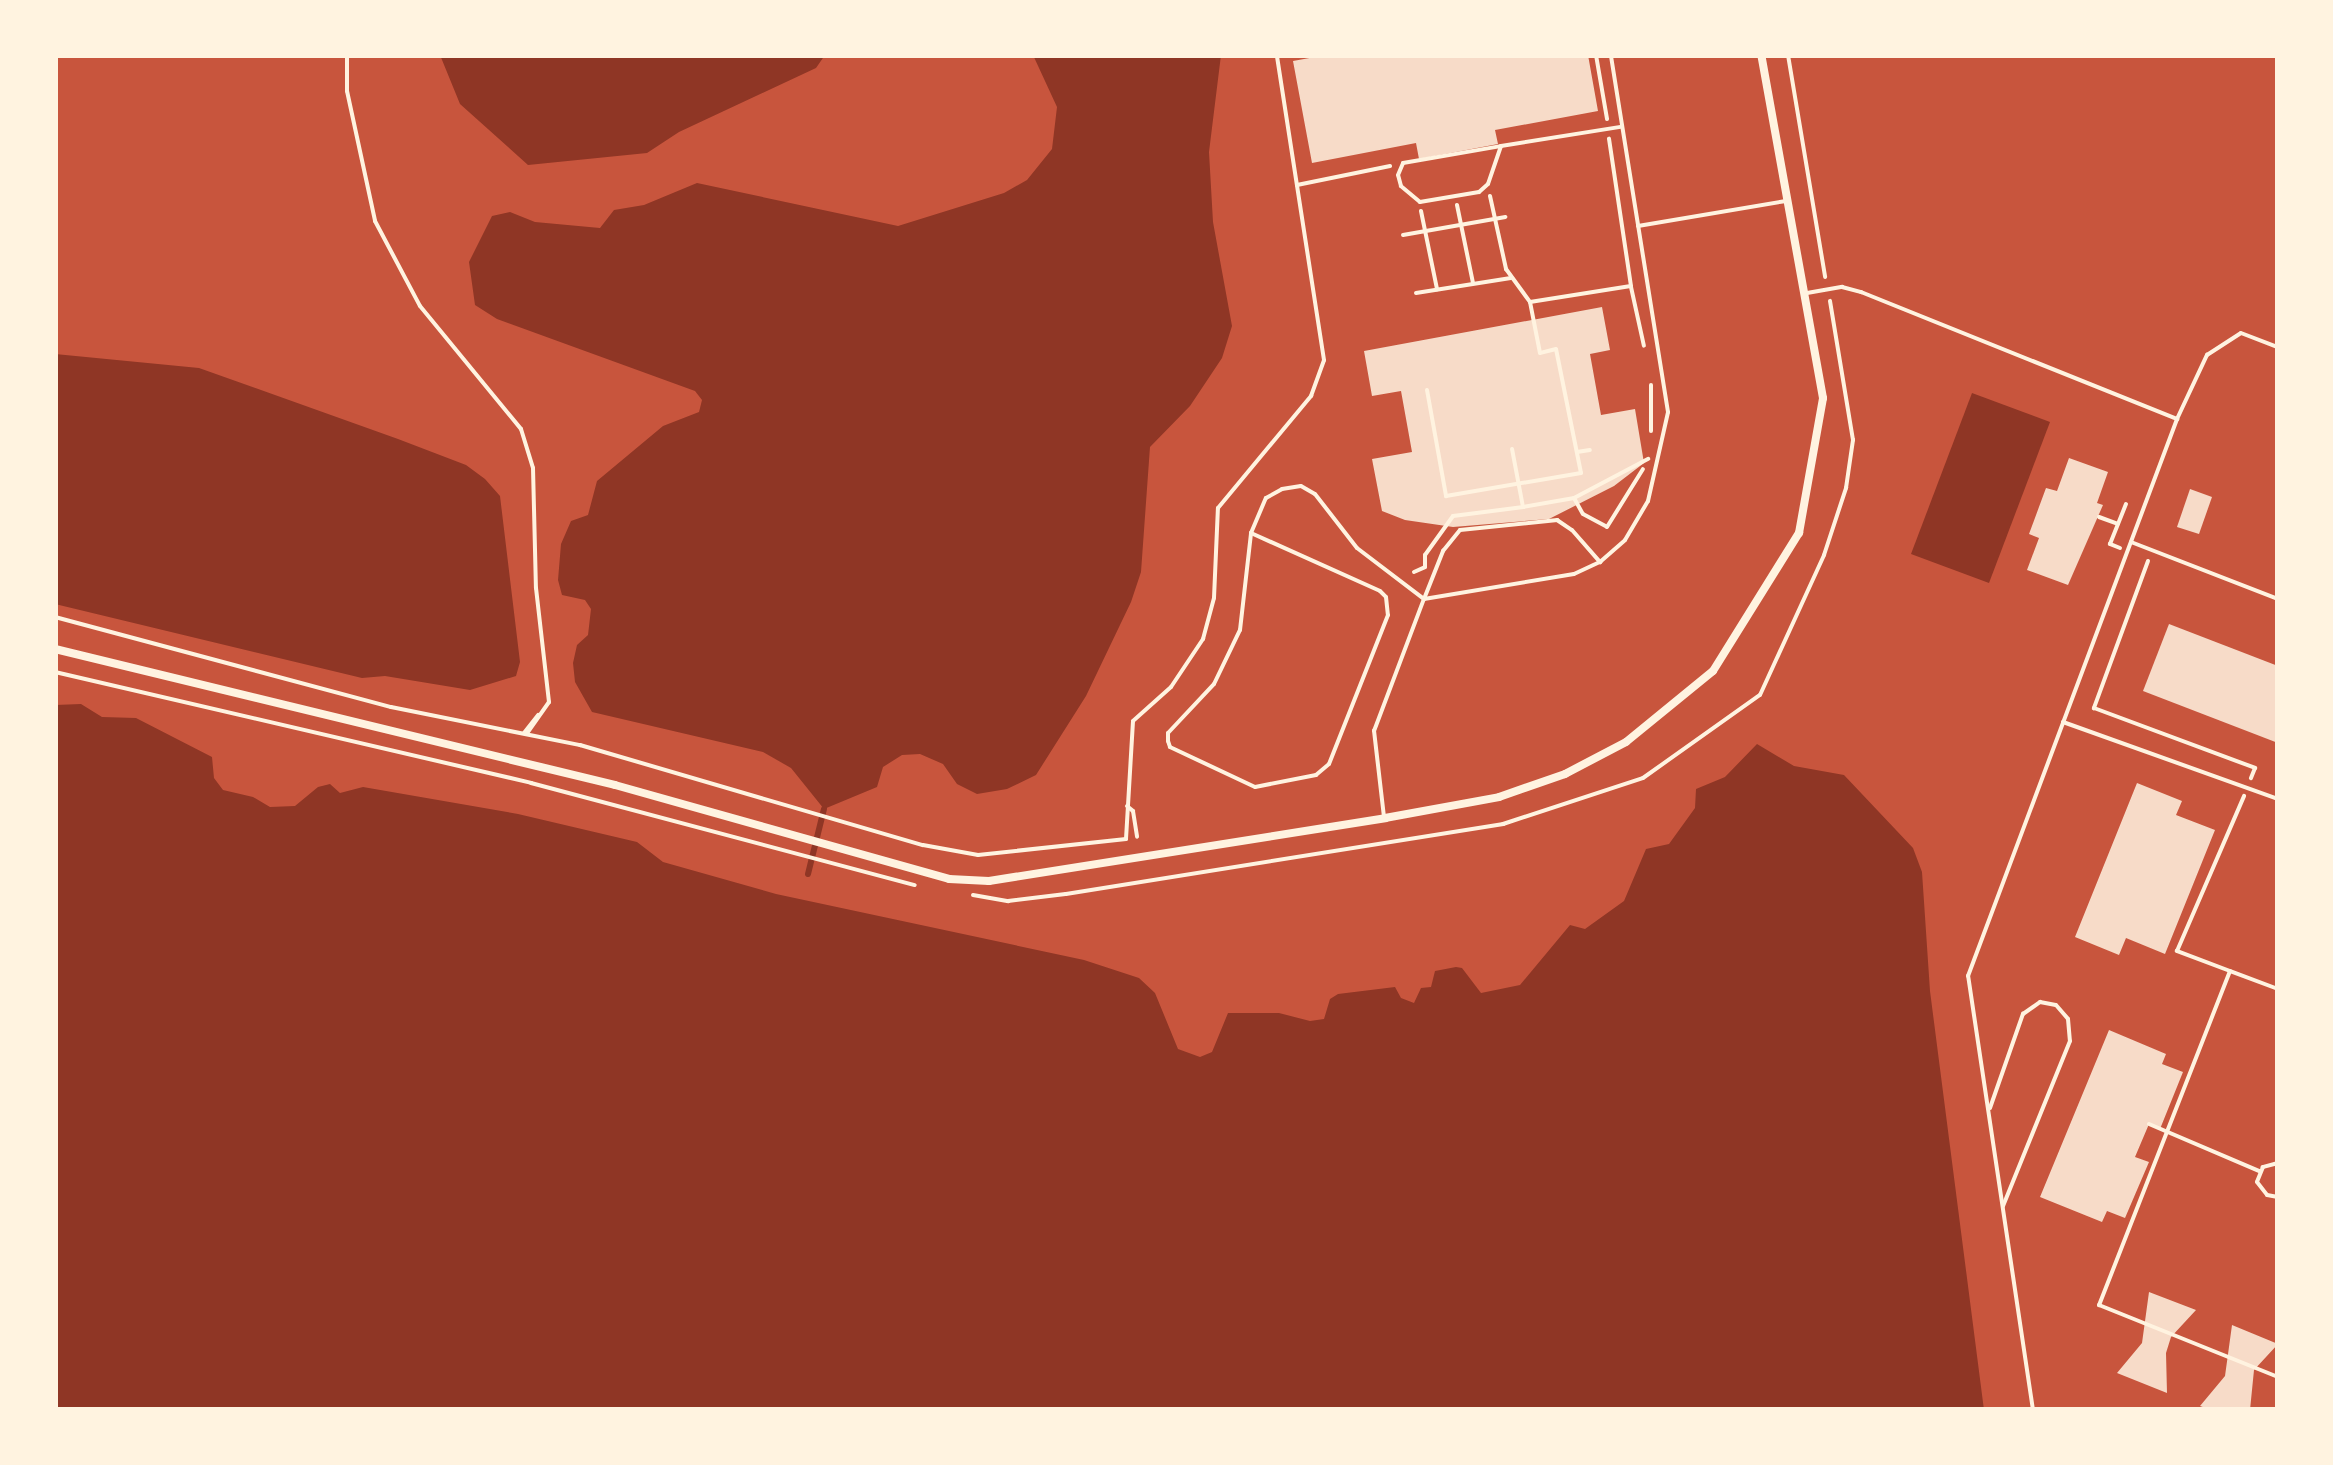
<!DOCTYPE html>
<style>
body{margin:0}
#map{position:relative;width:2333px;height:1465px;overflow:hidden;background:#c8553d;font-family:"Source Sans 3",sans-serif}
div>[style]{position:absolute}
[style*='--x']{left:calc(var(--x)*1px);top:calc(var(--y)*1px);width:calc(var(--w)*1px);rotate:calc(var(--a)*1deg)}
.water>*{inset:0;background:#8f3625}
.stream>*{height:6px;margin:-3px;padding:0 3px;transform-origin:3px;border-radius:3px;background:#8f3625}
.building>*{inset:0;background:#f7dbc8}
.path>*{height:4px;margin:-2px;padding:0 2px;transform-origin:2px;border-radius:2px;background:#fff3e0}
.service>*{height:4px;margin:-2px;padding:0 2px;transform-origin:2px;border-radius:2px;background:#fff3e0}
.minor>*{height:8px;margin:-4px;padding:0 4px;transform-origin:4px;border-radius:4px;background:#fff3e0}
span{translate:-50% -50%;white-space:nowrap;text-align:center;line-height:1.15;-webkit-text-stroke:8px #fff3e0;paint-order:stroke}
.frame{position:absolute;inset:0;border:58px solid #fff3e0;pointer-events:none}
</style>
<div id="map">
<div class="water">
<i style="clip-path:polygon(440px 55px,825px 55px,816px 68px,679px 132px,647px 153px,528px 165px,460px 104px)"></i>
<i style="clip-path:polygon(1033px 55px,1221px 55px,1209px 152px,1213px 222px,1232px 326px,1222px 358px,1190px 406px,1150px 447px,1141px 572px,1131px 602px,1086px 696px,1036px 775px,1007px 789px,977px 794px,957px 784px,943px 764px,920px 754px,902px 755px,883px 767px,877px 787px,824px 809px,791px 768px,763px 752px,592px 712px,575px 682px,573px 663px,577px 645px,588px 635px,591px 609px,585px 600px,562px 595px,558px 580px,561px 544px,571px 521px,588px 515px,597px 481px,663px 426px,699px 412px,702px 400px,695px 391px,497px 319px,475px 305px,469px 262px,492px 216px,510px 212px,535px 222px,600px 228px,614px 210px,644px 205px,697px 183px,898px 226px,1004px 193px,1027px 180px,1052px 149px,1057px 107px)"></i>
<i style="clip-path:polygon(55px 354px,199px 368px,398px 439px,466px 465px,485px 479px,500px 496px,520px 662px,516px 676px,470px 690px,385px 676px,362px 678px,55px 604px)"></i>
<i style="clip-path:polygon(1972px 393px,2050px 422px,1989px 583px,1911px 554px)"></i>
<i style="clip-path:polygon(81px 704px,102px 717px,136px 718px,212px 757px,214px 778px,223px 790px,253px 797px,270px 807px,295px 806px,318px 787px,330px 784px,340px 793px,363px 787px,518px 814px,637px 842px,663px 862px,776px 894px,1084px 960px,1139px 978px,1155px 993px,1178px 1049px,1200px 1057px,1212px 1052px,1228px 1013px,1279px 1013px,1310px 1021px,1324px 1019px,1330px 999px,1338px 994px,1395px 987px,1401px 998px,1414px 1003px,1421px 988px,1431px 987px,1435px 971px,1456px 967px,1462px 968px,1481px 993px,1520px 985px,1570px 925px,1585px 929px,1624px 901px,1646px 849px,1669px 844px,1695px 808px,1696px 789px,1725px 777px,1757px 744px,1794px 766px,1844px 775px,1913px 848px,1922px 872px,1930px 991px,1984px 1410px,55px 1410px,55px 705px)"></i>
</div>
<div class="stream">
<i style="--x:808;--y:874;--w:67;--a:-76.2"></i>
</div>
<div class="building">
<i style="clip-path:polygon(1326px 55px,1588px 55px,1598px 111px,1495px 130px,1498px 144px,1419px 159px,1416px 143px,1312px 163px,1293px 61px)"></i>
<i style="clip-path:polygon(1602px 307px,1610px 350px,1590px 354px,1601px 415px,1635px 409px,1644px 463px,1614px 486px,1549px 519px,1453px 527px,1405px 520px,1382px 511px,1372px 459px,1412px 452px,1401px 391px,1372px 396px,1364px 351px)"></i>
<i style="clip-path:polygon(2069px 458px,2108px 472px,2097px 503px,2103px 505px,2068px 585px,2027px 570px,2039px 538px,2029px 534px,2046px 488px,2057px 491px)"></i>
<i style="clip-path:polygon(2190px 489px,2212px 497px,2199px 534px,2177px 527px)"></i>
<i style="clip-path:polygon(2169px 624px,2278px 666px,2278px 743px,2143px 691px)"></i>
<i style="clip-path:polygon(2137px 783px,2182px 801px,2176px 815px,2215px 830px,2165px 954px,2126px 938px,2119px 955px,2075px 937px)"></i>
<i style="clip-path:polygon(2109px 1030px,2166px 1054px,2162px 1064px,2183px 1072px,2160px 1129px,2149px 1124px,2135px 1157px,2149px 1162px,2125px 1218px,2107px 1211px,2102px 1222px,2040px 1197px)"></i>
<i style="clip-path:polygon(2149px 1292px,2196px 1310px,2171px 1337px,2166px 1353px,2167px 1393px,2117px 1373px,2142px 1343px)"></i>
<i style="clip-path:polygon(2232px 1325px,2278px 1344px,2254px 1370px,2250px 1410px,2211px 1410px,2200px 1406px,2225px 1376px)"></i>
</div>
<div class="path">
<i style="--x:347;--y:55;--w:36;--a:90"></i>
<i style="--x:347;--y:91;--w:133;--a:77.8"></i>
<i style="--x:375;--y:221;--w:96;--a:62.1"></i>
<i style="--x:420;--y:306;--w:159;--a:50.6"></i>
<i style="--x:521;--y:429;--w:41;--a:72.9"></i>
<i style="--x:533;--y:468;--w:120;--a:88.6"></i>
<i style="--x:536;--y:588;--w:115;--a:83.5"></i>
<i style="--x:549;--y:702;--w:39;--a:125"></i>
<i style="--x:1596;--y:55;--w:65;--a:80.2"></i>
<i style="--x:1788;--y:55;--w:225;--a:80.5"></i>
<i style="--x:1297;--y:185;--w:95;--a:-11.5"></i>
<i style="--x:1490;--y:196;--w:75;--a:77.6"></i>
<i style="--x:1506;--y:269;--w:41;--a:54"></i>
<i style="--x:1457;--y:205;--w:80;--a:78.4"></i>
<i style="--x:1421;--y:211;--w:80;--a:78.4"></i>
<i style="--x:1403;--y:235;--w:104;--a:-10"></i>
<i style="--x:1631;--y:287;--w:60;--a:77.6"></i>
<i style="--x:1416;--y:293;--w:96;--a:-9"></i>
<i style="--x:1651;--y:385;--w:46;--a:90"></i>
<i style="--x:1427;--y:390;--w:108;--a:79.8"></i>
<i style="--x:1446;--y:496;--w:137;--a:-9.7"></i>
<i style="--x:1581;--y:473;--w:126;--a:-101.4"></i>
<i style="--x:1556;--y:349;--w:16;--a:166"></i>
<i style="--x:1540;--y:353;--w:52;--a:-101.1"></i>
<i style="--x:1530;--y:302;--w:102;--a:-9"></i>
<i style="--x:1631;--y:286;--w:149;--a:-98.5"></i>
<i style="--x:1577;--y:452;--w:13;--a:-9"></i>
<i style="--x:1574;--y:498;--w:18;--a:61"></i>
<i style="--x:1583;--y:514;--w:27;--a:28"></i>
<i style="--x:1607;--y:527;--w:68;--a:-58.2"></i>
<i style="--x:1523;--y:507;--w:52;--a:-10"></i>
<i style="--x:1574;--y:498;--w:84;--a:-27.8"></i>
<i style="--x:2099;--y:517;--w:20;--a:20"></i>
<i style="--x:2120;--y:548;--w:11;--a:-158"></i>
<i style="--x:2110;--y:544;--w:43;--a:-68.2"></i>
<i style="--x:2148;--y:561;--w:157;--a:110.2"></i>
<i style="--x:2094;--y:708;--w:172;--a:20.4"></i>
<i style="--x:2255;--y:768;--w:11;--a:112"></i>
<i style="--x:1414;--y:572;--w:12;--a:-24"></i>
<i style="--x:1425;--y:567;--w:12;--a:-90"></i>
<i style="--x:1425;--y:555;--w:48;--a:-54.3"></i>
<i style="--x:1453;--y:516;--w:71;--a:-7.3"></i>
<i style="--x:1523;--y:507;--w:59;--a:-100.7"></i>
<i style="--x:55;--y:617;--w:348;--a:15"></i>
<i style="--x:391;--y:707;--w:193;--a:11.4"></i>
<i style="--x:580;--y:745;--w:357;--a:16.3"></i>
<i style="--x:923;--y:845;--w:56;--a:10.3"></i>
<i style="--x:978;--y:855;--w:149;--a:-6.2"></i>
<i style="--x:1126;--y:839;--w:118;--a:-86.6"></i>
<i style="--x:1133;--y:721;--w:51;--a:-41.8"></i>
<i style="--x:1171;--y:687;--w:58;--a:-56.3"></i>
<i style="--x:1203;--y:639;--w:42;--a:-75"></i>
<i style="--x:1214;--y:598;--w:90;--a:-87.5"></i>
<i style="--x:1218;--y:508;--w:146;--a:-50.3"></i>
<i style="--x:1311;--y:396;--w:38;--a:-70"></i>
<i style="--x:1324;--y:360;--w:309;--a:-98.8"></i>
<i style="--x:55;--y:672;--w:489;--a:13.1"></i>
<i style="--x:531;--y:783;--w:397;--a:14.9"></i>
<i style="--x:524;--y:733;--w:23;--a:-52"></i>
<i style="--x:1127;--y:806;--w:8;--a:40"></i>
<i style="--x:1133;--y:811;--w:26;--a:81"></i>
<i style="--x:973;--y:895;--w:36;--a:10"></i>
<i style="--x:1008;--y:901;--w:58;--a:-6.9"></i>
<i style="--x:1066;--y:894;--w:443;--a:-9.1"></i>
<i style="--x:1503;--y:824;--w:147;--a:-18.2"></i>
<i style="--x:1643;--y:778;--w:143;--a:-35.4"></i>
<i style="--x:1760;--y:695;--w:154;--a:-65.4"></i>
<i style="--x:1824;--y:555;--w:71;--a:-71.8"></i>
<i style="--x:1846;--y:488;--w:49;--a:-81.7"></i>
<i style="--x:1853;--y:440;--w:141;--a:-99.4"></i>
<i style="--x:2230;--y:971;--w:57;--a:-159.3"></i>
<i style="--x:2177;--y:951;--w:169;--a:-66.6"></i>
<i style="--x:2278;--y:989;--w:51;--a:-159.4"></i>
<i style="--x:2230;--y:971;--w:359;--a:111.4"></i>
<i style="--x:2099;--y:1305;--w:193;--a:21.9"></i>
<i style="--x:2149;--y:1124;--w:120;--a:23.1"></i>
<i style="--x:2278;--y:1163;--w:16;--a:165"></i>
<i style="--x:2263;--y:1167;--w:16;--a:112"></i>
<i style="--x:2257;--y:1182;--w:16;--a:52"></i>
<i style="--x:2267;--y:1195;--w:11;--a:10"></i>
</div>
<div class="service">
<i style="--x:1501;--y:146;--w:40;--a:108.9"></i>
<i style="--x:1488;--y:184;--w:12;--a:138"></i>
<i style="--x:1479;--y:192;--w:60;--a:170.4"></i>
<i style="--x:1420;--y:202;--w:25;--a:-140"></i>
<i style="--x:1401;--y:186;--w:11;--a:-105"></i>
<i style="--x:1398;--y:175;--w:13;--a:-67"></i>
<i style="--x:1403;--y:163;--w:99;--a:-9.8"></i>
<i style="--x:1501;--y:146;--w:121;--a:-9.1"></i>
<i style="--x:1638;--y:226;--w:150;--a:-9.6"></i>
<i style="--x:1807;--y:293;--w:36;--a:-10"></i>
<i style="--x:1842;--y:287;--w:20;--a:15"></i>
<i style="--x:1861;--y:292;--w:341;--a:21.9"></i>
<i style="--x:1251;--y:533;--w:141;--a:24.2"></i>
<i style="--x:1380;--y:591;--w:8;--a:45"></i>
<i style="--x:1386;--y:597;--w:18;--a:84"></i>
<i style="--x:1388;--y:615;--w:160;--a:111.6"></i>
<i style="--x:1329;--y:764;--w:17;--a:140"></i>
<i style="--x:1316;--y:775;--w:62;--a:168.9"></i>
<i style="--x:1255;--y:787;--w:94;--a:-154.8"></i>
<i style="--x:1170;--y:747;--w:6;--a:-108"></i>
<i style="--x:1168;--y:741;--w:8;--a:-90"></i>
<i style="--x:1168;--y:733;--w:67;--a:-46.8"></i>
<i style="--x:1214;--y:684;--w:60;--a:-64.3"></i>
<i style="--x:1240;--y:630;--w:98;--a:-83.5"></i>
<i style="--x:1251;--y:533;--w:38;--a:-67"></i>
<i style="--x:1266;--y:498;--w:18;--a:-29"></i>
<i style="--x:1282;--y:489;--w:19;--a:-9"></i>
<i style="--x:1301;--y:486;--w:16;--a:30"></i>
<i style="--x:1315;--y:494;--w:68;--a:52.1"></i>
<i style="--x:1357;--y:548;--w:84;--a:37.3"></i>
<i style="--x:1424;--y:599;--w:52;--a:-68.4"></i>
<i style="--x:1443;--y:551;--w:27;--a:-51"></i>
<i style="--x:1460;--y:530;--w:98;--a:-5.9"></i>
<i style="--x:1557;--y:520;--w:18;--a:34"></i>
<i style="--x:1572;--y:530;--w:43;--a:48.8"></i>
<i style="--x:2131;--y:542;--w:158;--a:21.2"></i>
<i style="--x:2063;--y:722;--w:228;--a:19.7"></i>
<i style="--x:1384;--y:817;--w:87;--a:-96.6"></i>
<i style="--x:1374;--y:731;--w:141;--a:-69.3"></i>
<i style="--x:1424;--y:599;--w:152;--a:-9.5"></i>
<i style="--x:1574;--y:574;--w:29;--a:-25"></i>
<i style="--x:1600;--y:562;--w:33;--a:-41"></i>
<i style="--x:1625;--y:540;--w:45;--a:-59.5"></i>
<i style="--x:1648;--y:501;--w:91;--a:-77.3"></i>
<i style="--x:1668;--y:412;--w:362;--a:-99.1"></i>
<i style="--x:1990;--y:1108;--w:100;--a:-70.7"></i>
<i style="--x:2023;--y:1014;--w:21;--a:-35"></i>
<i style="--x:2040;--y:1002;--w:16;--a:11"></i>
<i style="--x:2056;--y:1005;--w:18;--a:49"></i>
<i style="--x:2068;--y:1019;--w:22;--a:85"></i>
<i style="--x:2070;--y:1041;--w:178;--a:112.1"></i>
<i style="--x:2033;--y:1410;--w:439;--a:-98.5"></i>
<i style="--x:1968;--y:976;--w:595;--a:-69.43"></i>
<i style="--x:2177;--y:419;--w:71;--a:-64.9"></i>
<i style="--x:2207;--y:355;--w:40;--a:-32.9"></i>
<i style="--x:2241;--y:333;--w:40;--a:21"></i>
</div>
<div class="minor">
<i style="--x:55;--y:649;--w:576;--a:13.65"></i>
<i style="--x:615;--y:785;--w:347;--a:15.7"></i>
<i style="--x:949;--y:879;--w:40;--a:2.9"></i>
<i style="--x:989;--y:881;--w:401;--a:-9"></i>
<i style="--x:1385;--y:818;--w:116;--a:-10.4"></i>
<i style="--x:1499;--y:797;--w:70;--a:-19.2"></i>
<i style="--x:1565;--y:774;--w:69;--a:-27.7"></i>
<i style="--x:1626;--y:742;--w:112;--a:-39.2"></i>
<i style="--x:1713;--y:671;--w:163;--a:-58.1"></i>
<i style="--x:1799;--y:533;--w:137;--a:-79.9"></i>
<i style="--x:1823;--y:398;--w:349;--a:-100.2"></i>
</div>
<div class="frame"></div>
</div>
